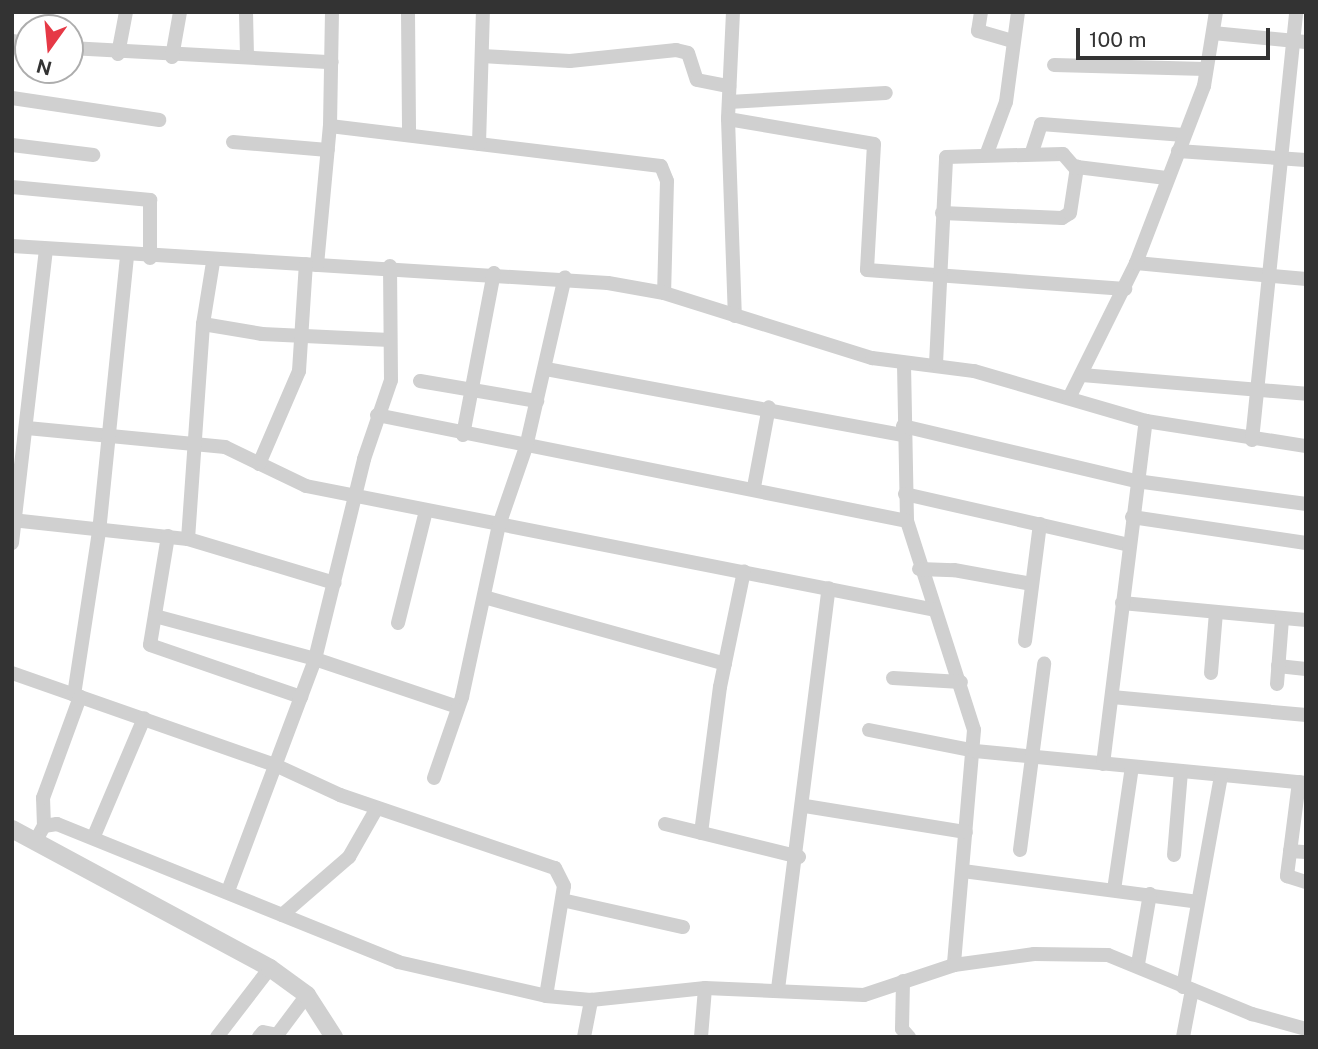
<!DOCTYPE html>
<style>
body{margin:0}
#map{position:relative;width:1318px;height:1049px;overflow:hidden;background:#fff;font-family:"Public Sans",sans-serif}
div>[style]{position:absolute}
[style*='--x']{left:calc(var(--x)*1px);top:calc(var(--y)*1px);width:calc(var(--w)*1px);rotate:calc(var(--a)*1deg)}
.minor>*{height:14px;margin:-7px;padding:0 7px;transform-origin:7px;border-radius:7px;background:#d0d0d0}
.tertiary>*{height:18px;margin:-9px;padding:0 9px;transform-origin:9px;border-radius:9px;background:#d0d0d0}
span{translate:-50% -50%;white-space:nowrap;text-align:center;line-height:1.15;-webkit-text-stroke:7px #fff;paint-order:stroke}
.frame{position:absolute;inset:0;border:14px solid #333;pointer-events:none}
.north{position:absolute;left:14px;top:14px;width:70px;height:70px;box-sizing:border-box;background:#fff;border:2px solid #adadad;border-radius:50%;rotate:195deg;font-size:19px;font-weight:700;line-height:28px;text-align:center;color:#333}
.north::after{content:'';display:block;margin:auto;width:24px;height:32px;background:#e63946;clip-path:polygon(50% 0,100% 100%,50% 72%,0 100%)}
.scale{position:absolute;left:1076px;top:28px;width:194px;height:32px;box-sizing:border-box;border:4px solid #333;border-top:0;padding-left:9px;font-size:21px;line-height:24px;white-space:nowrap;color:#333;-webkit-text-stroke:5px #fff;paint-order:stroke}
</style>
<div id="map">
<div class="minor">
<i style="--x:246;--y:12;--w:45;--a:88.7"></i>
<i style="--x:408;--y:12;--w:123;--a:89.5"></i>
<i style="--x:733;--y:12;--w:107;--a:92.7"></i>
<i style="--x:728;--y:119;--w:197;--a:88"></i>
<i style="--x:981;--y:12;--w:19;--a:99"></i>
<i style="--x:978;--y:31;--w:35;--a:16"></i>
<i style="--x:1213;--y:33;--w:93;--a:5.5"></i>
<i style="--x:12;--y:41;--w:16;--a:7"></i>
<i style="--x:70;--y:48;--w:262;--a:3.1"></i>
<i style="--x:118;--y:54;--w:43;--a:-79.2"></i>
<i style="--x:482;--y:56;--w:88;--a:3.3"></i>
<i style="--x:570;--y:61;--w:107;--a:-5.9"></i>
<i style="--x:676;--y:50;--w:12;--a:14"></i>
<i style="--x:688;--y:53;--w:28;--a:72"></i>
<i style="--x:697;--y:80;--w:33;--a:11"></i>
<i style="--x:172;--y:57;--w:46;--a:-79.9"></i>
<i style="--x:1054;--y:65;--w:152;--a:1.5"></i>
<i style="--x:12;--y:98;--w:149;--a:8.5"></i>
<i style="--x:729;--y:102;--w:157;--a:-3.3"></i>
<i style="--x:728;--y:119;--w:148;--a:9.7"></i>
<i style="--x:874;--y:144;--w:126;--a:93.2"></i>
<i style="--x:867;--y:270;--w:259;--a:4.2"></i>
<i style="--x:330;--y:126;--w:333;--a:6.9"></i>
<i style="--x:661;--y:166;--w:16;--a:68"></i>
<i style="--x:667;--y:181;--w:112;--a:91.5"></i>
<i style="--x:233;--y:142;--w:95;--a:4.8"></i>
<i style="--x:479;--y:144;--w:132;--a:-88.3"></i>
<i style="--x:12;--y:145;--w:82;--a:7"></i>
<i style="--x:1178;--y:151;--w:128;--a:4"></i>
<i style="--x:1032;--y:152;--w:29;--a:-72"></i>
<i style="--x:1041;--y:124;--w:143;--a:4.4"></i>
<i style="--x:987;--y:153;--w:54;--a:-69.6"></i>
<i style="--x:1006;--y:102;--w:91;--a:-82.4"></i>
<i style="--x:12;--y:187;--w:139;--a:5.4"></i>
<i style="--x:150;--y:200;--w:58;--a:90"></i>
<i style="--x:942;--y:213;--w:120;--a:2.4"></i>
<i style="--x:1062;--y:218;--w:9;--a:-32"></i>
<i style="--x:1070;--y:213;--w:47;--a:-81.3"></i>
<i style="--x:1077;--y:167;--w:90;--a:7"></i>
<i style="--x:12;--y:246;--w:597;--a:3.55"></i>
<i style="--x:608;--y:283;--w:57;--a:10.1"></i>
<i style="--x:664;--y:293;--w:218;--a:17.4"></i>
<i style="--x:872;--y:358;--w:103;--a:7.3"></i>
<i style="--x:974;--y:371;--w:179;--a:16.2"></i>
<i style="--x:1146;--y:421;--w:162;--a:8.9"></i>
<i style="--x:1136;--y:263;--w:171;--a:5.4"></i>
<i style="--x:317;--y:265;--w:140;--a:-84.7"></i>
<i style="--x:330;--y:126;--w:114;--a:-89"></i>
<i style="--x:203;--y:324;--w:60;--a:9.6"></i>
<i style="--x:262;--y:334;--w:128;--a:2.7"></i>
<i style="--x:904;--y:364;--w:157;--a:88.9"></i>
<i style="--x:907;--y:521;--w:219;--a:72.2"></i>
<i style="--x:974;--y:730;--w:236;--a:94.9"></i>
<i style="--x:936;--y:364;--w:207;--a:-87.2"></i>
<i style="--x:946;--y:157;--w:117;--a:-1.5"></i>
<i style="--x:1063;--y:154;--w:18;--a:49"></i>
<i style="--x:546;--y:369;--w:363;--a:10.5"></i>
<i style="--x:1082;--y:375;--w:225;--a:4.8"></i>
<i style="--x:420;--y:381;--w:119;--a:9.7"></i>
<i style="--x:1069;--y:398;--w:151;--a:-63.6"></i>
<i style="--x:1136;--y:263;--w:190;--a:-69"></i>
<i style="--x:1204;--y:86;--w:75;--a:-80.8"></i>
<i style="--x:377;--y:415;--w:540;--a:11.31"></i>
<i style="--x:903;--y:426;--w:239;--a:13.3"></i>
<i style="--x:1136;--y:481;--w:172;--a:7.7"></i>
<i style="--x:27;--y:428;--w:199;--a:5.5"></i>
<i style="--x:225;--y:447;--w:90;--a:25.7"></i>
<i style="--x:306;--y:486;--w:641;--a:11.15"></i>
<i style="--x:463;--y:435;--w:165;--a:-79.2"></i>
<i style="--x:1252;--y:440;--w:430;--a:-84.1"></i>
<i style="--x:259;--y:464;--w:101;--a:-66.7"></i>
<i style="--x:299;--y:371;--w:107;--a:-86.3"></i>
<i style="--x:754;--y:487;--w:81;--a:-79.4"></i>
<i style="--x:905;--y:494;--w:230;--a:12.8"></i>
<i style="--x:1132;--y:517;--w:176;--a:8.5"></i>
<i style="--x:12;--y:520;--w:177;--a:6.2"></i>
<i style="--x:188;--y:539;--w:153;--a:16.7"></i>
<i style="--x:168;--y:536;--w:110;--a:99.4"></i>
<i style="--x:150;--y:645;--w:160;--a:19"></i>
<i style="--x:188;--y:539;--w:216;--a:-86"></i>
<i style="--x:203;--y:324;--w:63;--a:-80.8"></i>
<i style="--x:12;--y:543;--w:294;--a:-83.4"></i>
<i style="--x:919;--y:569;--w:35;--a:2"></i>
<i style="--x:954;--y:570;--w:79;--a:10.2"></i>
<i style="--x:484;--y:597;--w:250;--a:15.5"></i>
<i style="--x:1122;--y:603;--w:185;--a:5.3"></i>
<i style="--x:155;--y:616;--w:166;--a:15"></i>
<i style="--x:315;--y:659;--w:151;--a:18.6"></i>
<i style="--x:398;--y:623;--w:115;--a:-76"></i>
<i style="--x:1025;--y:641;--w:118;--a:-82.7"></i>
<i style="--x:1278;--y:666;--w:28;--a:6"></i>
<i style="--x:12;--y:673;--w:279;--a:19.3"></i>
<i style="--x:275;--y:765;--w:72;--a:24.8"></i>
<i style="--x:340;--y:795;--w:227;--a:18.8"></i>
<i style="--x:555;--y:868;--w:20;--a:63"></i>
<i style="--x:564;--y:886;--w:111;--a:99.3"></i>
<i style="--x:1211;--y:673;--w:61;--a:-85.3"></i>
<i style="--x:893;--y:678;--w:68;--a:3.4"></i>
<i style="--x:1277;--y:684;--w:65;--a:-85.6"></i>
<i style="--x:74;--y:695;--w:165;--a:-81.3"></i>
<i style="--x:99;--y:532;--w:276;--a:-84.2"></i>
<i style="--x:1112;--y:697;--w:195;--a:5.3"></i>
<i style="--x:869;--y:730;--w:108;--a:11.2"></i>
<i style="--x:975;--y:751;--w:333;--a:5.5"></i>
<i style="--x:1103;--y:764;--w:346;--a:-82.9"></i>
<i style="--x:434;--y:778;--w:86;--a:-70.9"></i>
<i style="--x:462;--y:697;--w:176;--a:-77.9"></i>
<i style="--x:499;--y:525;--w:83;--a:-70.9"></i>
<i style="--x:526;--y:447;--w:174;--a:-77.1"></i>
<i style="--x:1299;--y:782;--w:95;--a:97.3"></i>
<i style="--x:1287;--y:876;--w:20;--a:18"></i>
<i style="--x:805;--y:806;--w:163;--a:9.2"></i>
<i style="--x:665;--y:824;--w:138;--a:13.8"></i>
<i style="--x:44;--y:826;--w:28;--a:-92"></i>
<i style="--x:43;--y:798;--w:108;--a:-69.9"></i>
<i style="--x:701;--y:833;--w:147;--a:-82.6"></i>
<i style="--x:720;--y:687;--w:118;--a:-78.3"></i>
<i style="--x:94;--y:836;--w:128;--a:-67"></i>
<i style="--x:35;--y:842;--w:18;--a:-61"></i>
<i style="--x:44;--y:826;--w:13;--a:-9"></i>
<i style="--x:57;--y:824;--w:368;--a:22"></i>
<i style="--x:398;--y:962;--w:152;--a:12.9"></i>
<i style="--x:546;--y:996;--w:45;--a:5.1"></i>
<i style="--x:591;--y:1000;--w:115;--a:-6"></i>
<i style="--x:705;--y:988;--w:159;--a:2.5"></i>
<i style="--x:864;--y:995;--w:95;--a:-18.4"></i>
<i style="--x:954;--y:965;--w:81;--a:-7.8"></i>
<i style="--x:1034;--y:954;--w:74;--a:0.8"></i>
<i style="--x:1108;--y:955;--w:156;--a:22.3"></i>
<i style="--x:1252;--y:1014;--w:56;--a:15.5"></i>
<i style="--x:1020;--y:850;--w:188;--a:-82.6"></i>
<i style="--x:1290;--y:851;--w:16;--a:4"></i>
<i style="--x:1174;--y:855;--w:84;--a:-85.2"></i>
<i style="--x:963;--y:871;--w:237;--a:7.5"></i>
<i style="--x:1114;--y:890;--w:124;--a:-81.7"></i>
<i style="--x:228;--y:891;--w:248;--a:-69.4"></i>
<i style="--x:315;--y:659;--w:206;--a:-76.2"></i>
<i style="--x:364;--y:459;--w:83;--a:-71.1"></i>
<i style="--x:391;--y:380;--w:114;--a:-90.5"></i>
<i style="--x:562;--y:900;--w:124;--a:12.6"></i>
<i style="--x:282;--y:915;--w:89;--a:-40.9"></i>
<i style="--x:349;--y:857;--w:56;--a:-60.3"></i>
<i style="--x:1138;--y:964;--w:71;--a:-80.3"></i>
<i style="--x:903;--y:981;--w:48;--a:91.2"></i>
<i style="--x:902;--y:1029;--w:11;--a:49"></i>
<i style="--x:1183;--y:987;--w:215;--a:-79.8"></i>
<i style="--x:778;--y:989;--w:404;--a:-82.8"></i>
<i style="--x:217;--y:1037;--w:87;--a:-52.5"></i>
<i style="--x:259;--y:1037;--w:6;--a:-51"></i>
<i style="--x:263;--y:1032;--w:14;--a:12"></i>
<i style="--x:277;--y:1035;--w:50;--a:-53.1"></i>
<i style="--x:584;--y:1037;--w:38;--a:-79"></i>
<i style="--x:701;--y:1037;--w:49;--a:-85.3"></i>
<i style="--x:1183;--y:1037;--w:48;--a:-79.2"></i>
</div>
<div class="tertiary">
<i style="--x:12;--y:829;--w:293;--a:28.3"></i>
<i style="--x:270;--y:968;--w:46;--a:36.1"></i>
<i style="--x:307;--y:995;--w:50;--a:57.3"></i>
</div>
<div class="frame"></div>
<div class="north">N</div>
<div class="scale">100 m</div>
</div>
